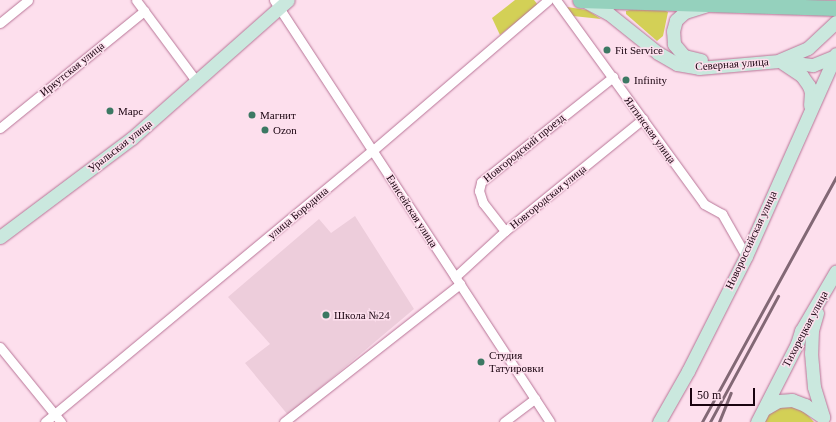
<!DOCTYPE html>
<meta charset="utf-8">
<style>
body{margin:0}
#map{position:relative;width:836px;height:422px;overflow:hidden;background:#fddfed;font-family:Georgia,serif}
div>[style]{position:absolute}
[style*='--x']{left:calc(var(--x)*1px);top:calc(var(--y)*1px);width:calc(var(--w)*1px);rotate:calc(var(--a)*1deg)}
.built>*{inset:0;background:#edcddb}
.green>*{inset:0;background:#d3d056}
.roads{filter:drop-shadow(0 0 1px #b87597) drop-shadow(0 0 1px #b87597)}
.street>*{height:9px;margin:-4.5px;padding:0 4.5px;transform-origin:4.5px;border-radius:4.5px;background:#fff}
.secondary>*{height:13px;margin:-6.5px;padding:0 6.5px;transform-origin:6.5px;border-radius:6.5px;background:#cae8de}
.primary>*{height:15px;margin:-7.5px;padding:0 7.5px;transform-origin:7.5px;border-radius:7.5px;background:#95d1bd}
.rail>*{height:2.5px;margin:-1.25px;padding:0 1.25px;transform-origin:1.25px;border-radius:1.25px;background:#826875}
.dots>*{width:11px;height:11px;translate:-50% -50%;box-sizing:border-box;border:2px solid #fddfed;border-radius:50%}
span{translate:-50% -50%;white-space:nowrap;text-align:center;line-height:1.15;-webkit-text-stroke:3px #fddfed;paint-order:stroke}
.poi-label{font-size:11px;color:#19030f}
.left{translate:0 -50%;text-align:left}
.street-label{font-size:11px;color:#19030f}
.scale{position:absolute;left:690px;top:388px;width:65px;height:18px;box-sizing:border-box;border:2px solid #19030f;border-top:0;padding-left:5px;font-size:12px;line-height:14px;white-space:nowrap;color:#19030f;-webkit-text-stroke:3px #fddfed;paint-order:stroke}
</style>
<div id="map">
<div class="built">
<i style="clip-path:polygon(355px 216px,414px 309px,288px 415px,245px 363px,270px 344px,228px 297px,319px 219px,331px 233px)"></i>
</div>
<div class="green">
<i style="clip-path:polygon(515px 0,534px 0,538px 5px,500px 35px,492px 18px)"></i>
<i style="clip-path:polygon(567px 7px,587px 10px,601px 19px,573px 16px)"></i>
<i style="clip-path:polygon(664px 10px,668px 12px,663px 36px,657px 41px,626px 14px,626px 11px,630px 10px)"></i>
<i style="clip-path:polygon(791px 405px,802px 409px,814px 422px,763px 422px,764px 418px,777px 407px)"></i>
</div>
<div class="roads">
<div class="street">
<i style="--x:136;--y:0;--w:102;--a:53.4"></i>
<i style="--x:274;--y:0;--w:504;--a:56.81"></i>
<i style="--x:556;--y:0;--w:252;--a:54"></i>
<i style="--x:704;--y:204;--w:21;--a:29"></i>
<i style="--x:722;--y:214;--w:48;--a:60.3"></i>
<i style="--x:0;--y:23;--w:36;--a:-39"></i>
<i style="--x:0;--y:128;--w:186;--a:-39.1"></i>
<i style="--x:505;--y:231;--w:36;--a:-128"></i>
<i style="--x:483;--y:203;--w:13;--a:-108"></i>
<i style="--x:479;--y:191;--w:9;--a:-77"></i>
<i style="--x:481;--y:182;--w:169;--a:-38.5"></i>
<i style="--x:455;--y:277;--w:68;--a:-42.6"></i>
<i style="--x:505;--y:231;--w:178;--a:-39.1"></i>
<i style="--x:0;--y:347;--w:97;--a:50.9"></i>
<i style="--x:45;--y:422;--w:425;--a:-39.7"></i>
<i style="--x:372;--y:151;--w:232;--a:-40.6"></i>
<i style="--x:284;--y:422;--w:224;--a:-38.1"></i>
<i style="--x:504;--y:422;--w:39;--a:-37"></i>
</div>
<div class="secondary">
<i style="--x:585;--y:1;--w:26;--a:28"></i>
<i style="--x:608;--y:13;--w:64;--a:38.7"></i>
<i style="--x:658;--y:53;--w:22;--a:30"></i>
<i style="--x:677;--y:64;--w:22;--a:10"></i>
<i style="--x:699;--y:68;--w:80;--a:-5"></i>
<i style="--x:779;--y:61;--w:34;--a:7"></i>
<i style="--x:813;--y:65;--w:24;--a:-22"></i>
<i style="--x:701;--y:60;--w:17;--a:-167"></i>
<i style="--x:684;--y:56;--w:16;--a:-130"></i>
<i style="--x:674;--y:44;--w:13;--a:-94"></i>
<i style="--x:673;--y:31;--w:11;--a:-75"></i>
<i style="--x:676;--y:20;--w:12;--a:-42"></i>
<i style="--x:685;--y:12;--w:21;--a:-17"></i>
<i style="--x:780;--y:60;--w:30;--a:-23"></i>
<i style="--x:808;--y:48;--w:38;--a:-43"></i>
<i style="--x:783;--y:63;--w:23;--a:34"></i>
<i style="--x:802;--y:76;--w:12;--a:55"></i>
<i style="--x:809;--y:86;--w:6;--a:72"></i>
<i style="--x:811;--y:92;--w:13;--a:94"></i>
<i style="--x:0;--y:237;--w:165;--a:-36.9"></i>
<i style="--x:132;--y:138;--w:208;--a:-41.5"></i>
<i style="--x:817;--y:313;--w:18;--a:106"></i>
<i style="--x:812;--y:330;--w:23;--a:92"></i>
<i style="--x:811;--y:353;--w:34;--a:85"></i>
<i style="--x:814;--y:387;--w:31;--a:73"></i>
<i style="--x:764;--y:409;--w:16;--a:-30"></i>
<i style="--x:778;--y:401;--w:14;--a:-4"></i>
<i style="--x:792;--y:400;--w:14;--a:21"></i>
<i style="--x:805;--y:405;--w:22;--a:34"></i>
<i style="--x:659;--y:422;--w:59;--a:-60.4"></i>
<i style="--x:688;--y:371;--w:129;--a:-63.2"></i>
<i style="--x:746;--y:256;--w:221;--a:-66"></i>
<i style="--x:757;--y:422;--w:88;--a:-62.9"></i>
<i style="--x:797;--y:344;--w:14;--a:-73"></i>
<i style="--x:801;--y:331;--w:69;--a:-59.7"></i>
</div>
<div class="primary">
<i style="--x:580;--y:0;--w:256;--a:1.8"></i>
</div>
</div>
<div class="rail">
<i style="--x:702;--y:422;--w:279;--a:-61.3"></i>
<i style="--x:710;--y:422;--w:143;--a:-61.6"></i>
<i style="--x:719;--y:422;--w:31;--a:-68"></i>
</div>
<div class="dots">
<i style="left:607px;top:50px;background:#3c7863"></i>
<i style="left:626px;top:80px;background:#3c7863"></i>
<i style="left:110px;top:111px;background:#3c7863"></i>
<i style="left:252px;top:115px;background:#3c7863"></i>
<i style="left:265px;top:130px;background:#3c7863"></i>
<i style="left:326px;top:315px;background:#3c7863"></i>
<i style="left:481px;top:362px;background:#3c7863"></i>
</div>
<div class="poi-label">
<span class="left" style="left:615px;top:50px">Fit Service</span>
<span class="left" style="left:634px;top:80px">Infinity</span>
<span class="left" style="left:118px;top:111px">Марс</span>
<span class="left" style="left:260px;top:115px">Магнит</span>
<span class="left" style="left:273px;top:130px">Ozon</span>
<span class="left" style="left:334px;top:315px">Школа №24</span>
<span class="left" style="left:489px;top:362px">Студия<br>Татуировки</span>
</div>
<div class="street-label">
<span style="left:732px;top:64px;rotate:-4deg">Северная улица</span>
<span style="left:72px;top:69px;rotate:-39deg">Иркутская улица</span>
<span style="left:650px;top:130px;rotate:54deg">Ялтинская улица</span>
<span style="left:120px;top:146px;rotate:-38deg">Уральская улица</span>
<span style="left:524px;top:148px;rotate:-39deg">Новгородский проезд</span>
<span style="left:548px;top:197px;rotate:-39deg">Новгородская улица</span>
<span style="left:412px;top:211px;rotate:57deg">Енисейская улица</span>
<span style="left:298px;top:213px;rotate:-40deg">улица Бородина</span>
<span style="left:751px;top:240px;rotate:-65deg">Новороссийская улица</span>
<span style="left:805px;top:329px;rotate:-62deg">Тихорецкая улица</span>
</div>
<div class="scale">50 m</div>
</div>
